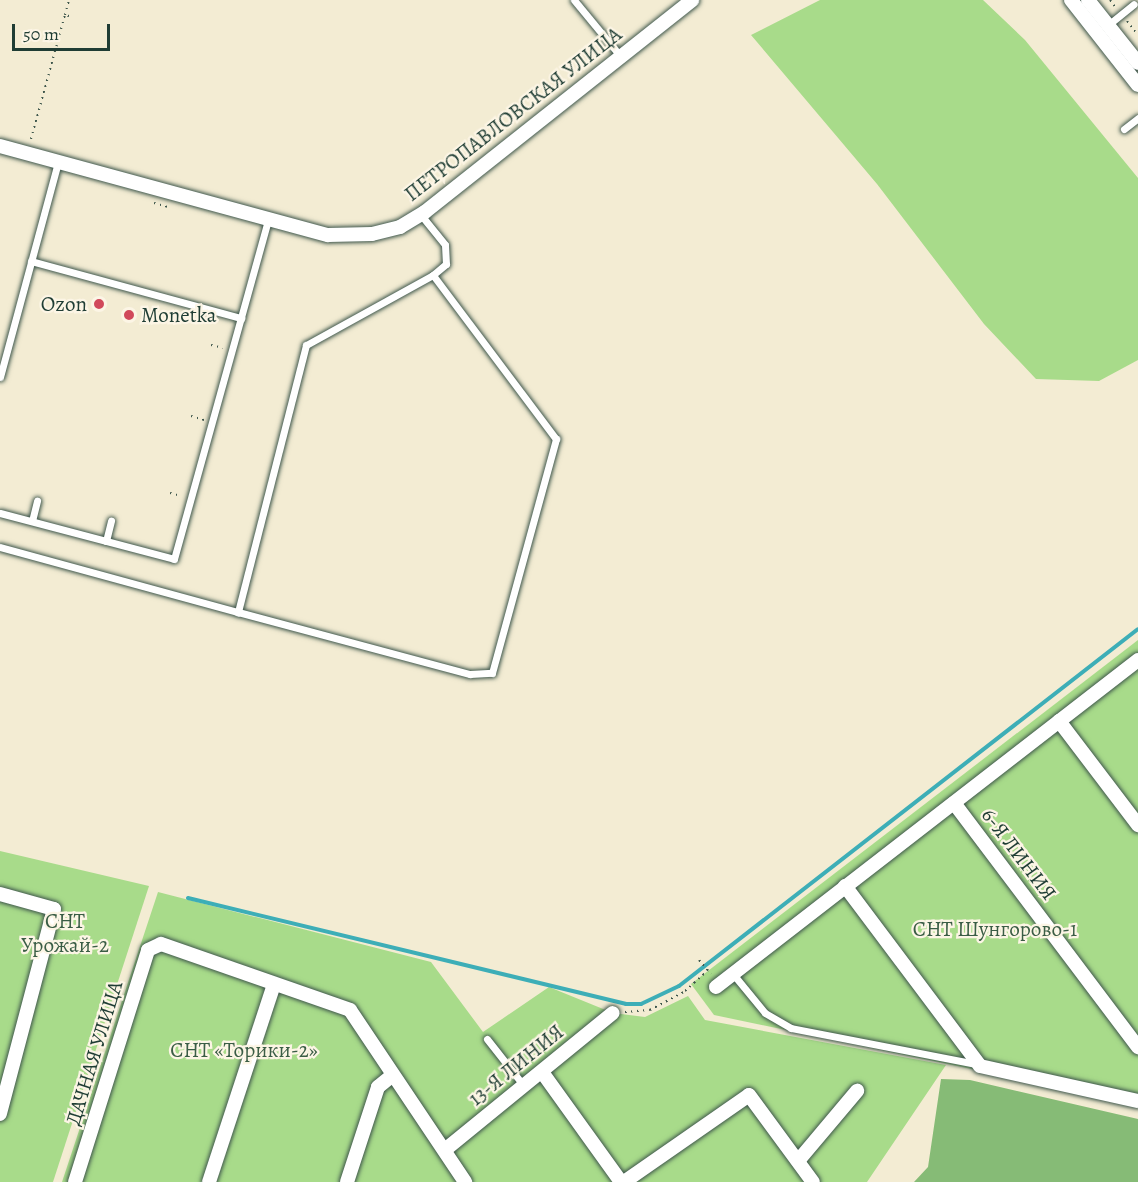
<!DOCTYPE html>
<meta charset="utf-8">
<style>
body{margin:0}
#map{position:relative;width:1138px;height:1182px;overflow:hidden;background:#f3ecd3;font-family:Alegreya,serif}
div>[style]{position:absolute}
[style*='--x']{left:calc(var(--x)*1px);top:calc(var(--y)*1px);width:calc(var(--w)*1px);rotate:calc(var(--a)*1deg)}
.green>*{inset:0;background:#a8db8a}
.forest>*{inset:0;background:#86bb76}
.stream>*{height:4px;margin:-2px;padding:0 2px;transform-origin:2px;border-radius:2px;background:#3daeb7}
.path>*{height:2px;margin-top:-1px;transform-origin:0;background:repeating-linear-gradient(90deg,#3f574c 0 1.5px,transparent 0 6px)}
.roads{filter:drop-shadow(0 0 2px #3f574c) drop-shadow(0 0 2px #3f574c)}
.service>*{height:7px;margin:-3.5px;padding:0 3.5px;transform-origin:3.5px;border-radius:3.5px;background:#fff}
.minor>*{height:14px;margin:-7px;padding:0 7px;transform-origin:7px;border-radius:7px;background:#fff}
.dots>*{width:16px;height:16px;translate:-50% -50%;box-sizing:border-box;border:3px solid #fcf5e5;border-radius:50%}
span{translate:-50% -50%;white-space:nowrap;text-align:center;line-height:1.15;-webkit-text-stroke:4.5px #fcf5e5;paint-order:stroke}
.street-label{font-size:21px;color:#1f3d34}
.poi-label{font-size:21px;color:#1f3d34}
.right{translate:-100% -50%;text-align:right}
.left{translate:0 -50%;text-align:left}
.park-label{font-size:21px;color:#3a5d45}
.scale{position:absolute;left:12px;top:24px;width:98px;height:27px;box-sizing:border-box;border:3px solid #1f3d34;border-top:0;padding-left:8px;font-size:18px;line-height:21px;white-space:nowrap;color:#1f3d34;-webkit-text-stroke:4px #fcf5e5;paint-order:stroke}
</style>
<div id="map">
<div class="green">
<i style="clip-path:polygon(820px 0,983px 0,1025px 40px,1138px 178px,1138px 360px,1099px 381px,1036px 379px,984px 324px,877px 184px,751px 35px)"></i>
<i style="clip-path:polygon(1138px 640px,1138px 1104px,714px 1015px,691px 984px)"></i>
<i style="clip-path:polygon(0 851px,149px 886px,53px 1182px,0 1182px)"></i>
<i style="clip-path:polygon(158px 892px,431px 962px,483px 1032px,549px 987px,613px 1013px,645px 1017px,688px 996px,705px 1020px,946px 1065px,867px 1182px,62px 1182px)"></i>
</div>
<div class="forest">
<i style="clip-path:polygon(941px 1079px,970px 1080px,1138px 1119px,1138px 1182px,914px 1182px,928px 1167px)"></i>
</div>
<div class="stream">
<i style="--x:188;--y:898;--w:451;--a:13.6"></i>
<i style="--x:626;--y:1004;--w:15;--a:0"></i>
<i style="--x:641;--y:1004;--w:42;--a:-25.3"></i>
<i style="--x:679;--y:986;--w:581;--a:-37.87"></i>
</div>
<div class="path">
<i style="--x:1110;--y:0;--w:10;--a:53"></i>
<i style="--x:69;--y:16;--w:4;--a:-166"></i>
<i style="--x:65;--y:15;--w:16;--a:-75"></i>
<i style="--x:1127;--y:21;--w:18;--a:52"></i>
<i style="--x:31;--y:139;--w:129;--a:-74.7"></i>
<i style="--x:154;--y:203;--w:15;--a:16"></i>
<i style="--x:211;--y:345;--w:12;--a:14"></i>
<i style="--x:191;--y:416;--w:14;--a:17"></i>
<i style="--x:170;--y:493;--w:11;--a:15"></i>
<i style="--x:699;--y:960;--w:18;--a:49"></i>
<i style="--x:625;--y:1012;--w:25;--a:-5"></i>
<i style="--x:650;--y:1010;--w:40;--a:-28"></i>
<i style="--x:685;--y:991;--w:31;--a:-42"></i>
</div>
<div class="roads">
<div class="service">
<i style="--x:574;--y:0;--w:75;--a:50.4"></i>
<i style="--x:1108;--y:25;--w:33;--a:-39"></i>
<i style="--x:1124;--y:129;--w:18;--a:-38"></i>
<i style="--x:421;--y:215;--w:38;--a:51"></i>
<i style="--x:445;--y:245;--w:19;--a:87"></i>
<i style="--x:446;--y:264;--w:17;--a:140"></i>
<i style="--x:31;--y:261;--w:218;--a:15.2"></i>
<i style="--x:0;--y:377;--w:223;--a:-74.9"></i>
<i style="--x:0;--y:513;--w:180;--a:14.8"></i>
<i style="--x:174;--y:559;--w:351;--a:-74.5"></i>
<i style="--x:32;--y:521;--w:21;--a:-76"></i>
<i style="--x:106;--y:541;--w:21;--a:-76"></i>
<i style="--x:0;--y:547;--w:247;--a:15.3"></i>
<i style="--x:238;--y:612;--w:240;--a:15"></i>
<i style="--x:470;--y:674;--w:22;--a:-3"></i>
<i style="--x:492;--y:673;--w:243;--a:-74.7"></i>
<i style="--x:556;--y:439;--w:205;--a:-126.9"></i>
<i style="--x:433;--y:275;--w:145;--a:151.1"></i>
<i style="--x:306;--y:345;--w:276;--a:104.3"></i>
<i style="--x:733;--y:974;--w:50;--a:50.6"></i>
<i style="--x:765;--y:1013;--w:30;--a:30"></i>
<i style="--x:791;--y:1028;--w:189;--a:11"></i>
<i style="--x:487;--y:1039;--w:60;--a:51.8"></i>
</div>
<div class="minor">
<i style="--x:1071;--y:0;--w:108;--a:51.8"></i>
<i style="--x:1088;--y:0;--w:80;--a:51.6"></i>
<i style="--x:0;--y:146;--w:340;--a:15.2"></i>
<i style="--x:328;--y:235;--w:44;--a:-1.3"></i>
<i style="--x:372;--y:234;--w:29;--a:-14"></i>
<i style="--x:400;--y:227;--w:29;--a:-31"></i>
<i style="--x:425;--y:212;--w:341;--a:-38.4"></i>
<i style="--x:1059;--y:721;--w:131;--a:52.8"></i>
<i style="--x:954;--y:803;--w:306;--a:53"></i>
<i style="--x:845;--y:886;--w:225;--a:53.1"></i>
<i style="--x:980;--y:1066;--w:162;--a:12.5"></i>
<i style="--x:0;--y:894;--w:56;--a:15.5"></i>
<i style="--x:54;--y:909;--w:212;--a:104.8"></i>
<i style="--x:716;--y:987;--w:534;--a:-37.77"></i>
<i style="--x:542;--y:1072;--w:135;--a:54.3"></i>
<i style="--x:446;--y:1149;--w:215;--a:-39.2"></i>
<i style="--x:798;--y:1161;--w:92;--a:-49.9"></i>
<i style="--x:75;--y:1182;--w:243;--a:-72.5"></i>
<i style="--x:148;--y:950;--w:14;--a:-25"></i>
<i style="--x:161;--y:944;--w:200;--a:19.2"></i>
<i style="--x:350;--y:1010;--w:207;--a:56.2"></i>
<i style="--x:209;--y:1182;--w:208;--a:-71.8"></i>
<i style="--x:347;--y:1182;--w:100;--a:-71.9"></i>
<i style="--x:378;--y:1087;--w:19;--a:-39"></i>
<i style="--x:624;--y:1182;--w:152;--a:-34.8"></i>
<i style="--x:749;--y:1095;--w:108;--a:53.7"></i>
</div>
</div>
<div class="dots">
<i style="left:99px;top:304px;background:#d1495b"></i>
<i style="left:129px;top:315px;background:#d1495b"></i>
</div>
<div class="street-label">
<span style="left:513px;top:114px;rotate:-38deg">ПЕТРОПАВЛОВСКАЯ УЛИЦА</span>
<span style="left:1019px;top:854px;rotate:53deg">6-Я ЛИНИЯ</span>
<span style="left:94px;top:1053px;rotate:-73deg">ДАЧНАЯ УЛИЦА</span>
<span style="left:516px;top:1065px;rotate:-39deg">13-Я ЛИНИЯ</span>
</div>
<div class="poi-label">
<span class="right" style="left:87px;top:304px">Ozon</span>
<span class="left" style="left:141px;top:315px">Monetka</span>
</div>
<div class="park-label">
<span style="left:65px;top:933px">СНТ<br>Урожай-2</span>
<span style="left:995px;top:929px">СНТ Шунгорово-1</span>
<span style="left:244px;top:1050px">СНТ «Торики-2»</span>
</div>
<div class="scale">50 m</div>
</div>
